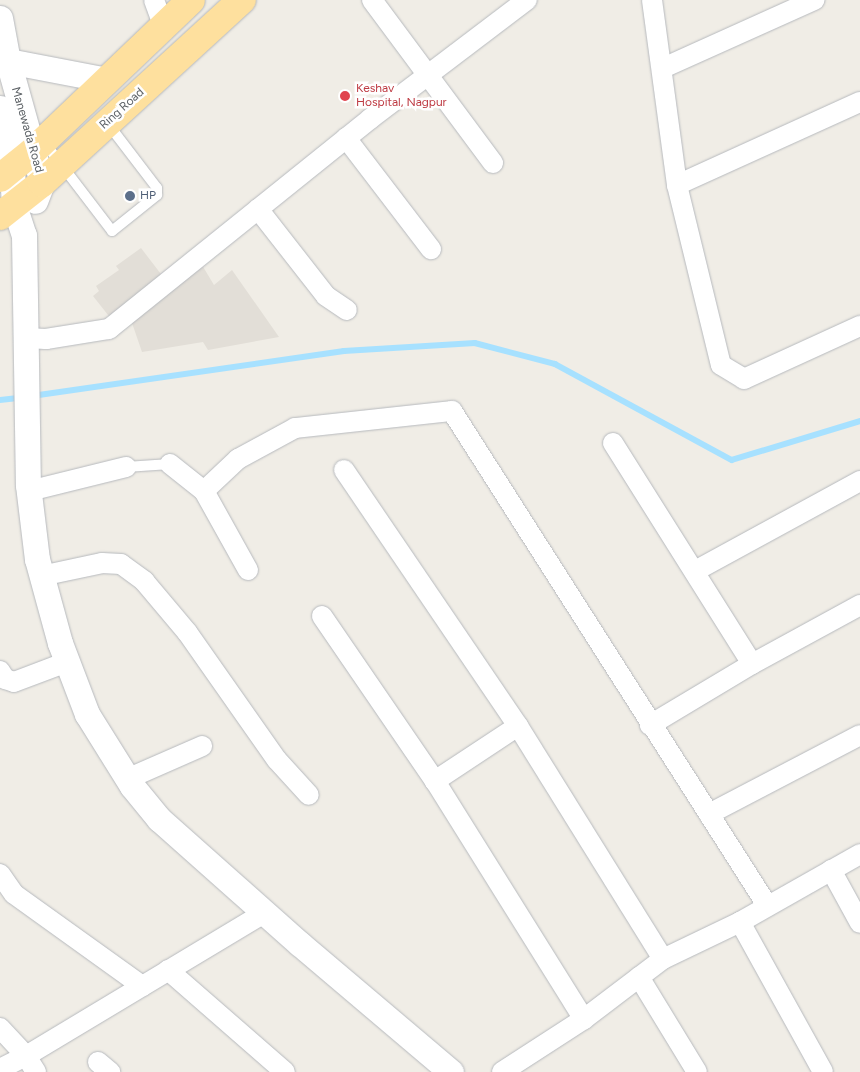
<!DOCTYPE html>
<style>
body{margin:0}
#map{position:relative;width:860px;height:1072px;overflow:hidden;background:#f0ede6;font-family:Figtree,sans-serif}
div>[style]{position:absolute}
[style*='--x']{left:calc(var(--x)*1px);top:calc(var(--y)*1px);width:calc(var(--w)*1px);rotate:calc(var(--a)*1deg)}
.education>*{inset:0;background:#e2ded7}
.stream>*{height:5.5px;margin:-2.75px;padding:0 2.75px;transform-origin:2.75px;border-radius:2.75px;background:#a7e1ff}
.roads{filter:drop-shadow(0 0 1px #b6b9bd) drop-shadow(0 0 1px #b6b9bd)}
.service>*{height:10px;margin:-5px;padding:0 5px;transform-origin:5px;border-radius:5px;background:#fff}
.minor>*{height:20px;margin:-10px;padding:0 10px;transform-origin:10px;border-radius:10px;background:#fff}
.tertiary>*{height:25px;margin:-12.5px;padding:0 12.5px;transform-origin:12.5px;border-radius:12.5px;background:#fff}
.trunk>*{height:28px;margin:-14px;padding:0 14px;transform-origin:14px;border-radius:14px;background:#fee09e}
.dots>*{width:14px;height:14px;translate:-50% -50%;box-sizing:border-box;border:2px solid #fff;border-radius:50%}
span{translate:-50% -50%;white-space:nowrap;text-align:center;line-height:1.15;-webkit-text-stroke:5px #fff;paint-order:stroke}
.health-label{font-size:12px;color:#be3a42}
.left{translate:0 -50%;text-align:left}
.street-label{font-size:12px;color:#5d6266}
.service-label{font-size:12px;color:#4e5e75}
</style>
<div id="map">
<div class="education">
<i style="clip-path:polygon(141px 248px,164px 278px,112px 320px,93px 296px,99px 291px,96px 286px,119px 270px,116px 266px)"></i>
<i style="clip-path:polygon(202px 265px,214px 285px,232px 270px,279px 337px,208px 350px,203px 342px,142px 352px,132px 323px)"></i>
</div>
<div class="stream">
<i style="--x:32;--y:396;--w:315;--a:-8.2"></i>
<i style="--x:344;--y:351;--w:131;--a:-3.5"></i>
<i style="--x:475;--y:343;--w:83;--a:14.7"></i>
<i style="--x:555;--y:364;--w:201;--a:28.5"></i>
<i style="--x:732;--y:460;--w:134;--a:-16.9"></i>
<i style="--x:0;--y:400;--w:20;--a:-6"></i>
</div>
<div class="roads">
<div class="service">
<i style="--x:44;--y:142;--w:112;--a:52.6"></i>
<i style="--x:112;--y:231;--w:58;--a:-38.7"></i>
<i style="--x:157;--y:195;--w:7;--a:-90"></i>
<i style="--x:157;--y:188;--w:81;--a:-127.4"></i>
<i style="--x:126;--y:467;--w:44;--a:-3.9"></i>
</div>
<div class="minor">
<i style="--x:154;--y:0;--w:27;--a:70"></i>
<i style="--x:372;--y:0;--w:203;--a:53.4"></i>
<i style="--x:652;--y:0;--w:187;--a:82.3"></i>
<i style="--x:677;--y:185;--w:185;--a:76.3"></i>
<i style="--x:721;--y:365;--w:27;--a:31"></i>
<i style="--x:744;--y:379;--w:128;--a:-24.6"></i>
<i style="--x:663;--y:68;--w:166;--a:-24.2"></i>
<i style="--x:346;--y:138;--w:140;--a:52.6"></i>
<i style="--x:677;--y:185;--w:201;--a:-24.4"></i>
<i style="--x:258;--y:209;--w:110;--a:52"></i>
<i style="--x:326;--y:296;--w:25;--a:34"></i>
<i style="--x:25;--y:338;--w:21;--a:3"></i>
<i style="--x:46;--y:339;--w:64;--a:-9"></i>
<i style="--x:109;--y:329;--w:335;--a:-38.8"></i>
<i style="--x:370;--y:119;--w:197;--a:-37.2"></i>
<i style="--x:613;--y:443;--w:261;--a:57.8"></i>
<i style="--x:752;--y:664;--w:119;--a:149.1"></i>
<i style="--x:170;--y:464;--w:43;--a:38.5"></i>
<i style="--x:344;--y:470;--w:310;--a:55.8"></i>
<i style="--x:518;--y:726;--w:274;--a:58.1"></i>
<i style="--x:29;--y:491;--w:100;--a:-13.9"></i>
<i style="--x:248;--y:570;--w:90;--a:-119.1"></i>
<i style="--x:204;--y:491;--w:47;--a:-43.3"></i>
<i style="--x:238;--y:459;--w:65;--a:-28.5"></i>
<i style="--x:295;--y:428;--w:158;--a:-6.2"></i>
<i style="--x:452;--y:411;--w:586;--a:57.48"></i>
<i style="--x:695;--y:571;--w:188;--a:-28.6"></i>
<i style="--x:41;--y:576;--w:62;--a:-12"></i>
<i style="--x:102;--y:563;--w:19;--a:3"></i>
<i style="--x:121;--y:564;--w:29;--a:36"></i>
<i style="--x:144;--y:581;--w:67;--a:49.9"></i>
<i style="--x:187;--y:632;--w:156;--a:54.9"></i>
<i style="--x:277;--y:760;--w:47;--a:47.6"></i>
<i style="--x:322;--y:616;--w:200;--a:55.6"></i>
<i style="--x:752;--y:664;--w:123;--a:-28.6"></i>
<i style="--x:0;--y:671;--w:9;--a:58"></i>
<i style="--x:5;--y:679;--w:9;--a:18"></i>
<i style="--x:14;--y:682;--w:57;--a:-20.7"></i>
<i style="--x:518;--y:726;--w:100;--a:146.5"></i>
<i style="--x:435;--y:781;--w:281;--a:58"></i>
<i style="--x:127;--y:779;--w:82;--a:-23.7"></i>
<i style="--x:709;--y:814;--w:170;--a:-27.6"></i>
<i style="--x:831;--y:870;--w:60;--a:61.3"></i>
<i style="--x:0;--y:874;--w:24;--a:55"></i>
<i style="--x:14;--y:894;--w:158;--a:35.7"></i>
<i style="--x:740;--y:922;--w:171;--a:61"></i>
<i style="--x:168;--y:970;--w:155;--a:41.1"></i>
<i style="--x:639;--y:977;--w:111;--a:58.6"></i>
<i style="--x:0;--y:1028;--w:38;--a:47"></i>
<i style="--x:26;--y:1056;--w:278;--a:-31"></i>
<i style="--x:98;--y:1062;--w:16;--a:40"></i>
<i style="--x:0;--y:1069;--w:29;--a:-27"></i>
<i style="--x:26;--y:1056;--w:19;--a:58"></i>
<i style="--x:502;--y:1072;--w:98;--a:-32.9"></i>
<i style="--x:584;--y:1019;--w:99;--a:-37.2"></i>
<i style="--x:663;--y:959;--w:85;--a:-25.7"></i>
<i style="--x:740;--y:922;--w:138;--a:-29.5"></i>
</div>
<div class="tertiary">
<i style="--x:0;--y:18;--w:44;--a:79.5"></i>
<i style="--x:8;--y:61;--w:127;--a:74.4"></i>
<i style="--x:42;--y:183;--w:19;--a:111"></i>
<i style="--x:8;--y:61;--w:101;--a:10.9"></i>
<i style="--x:0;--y:108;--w:62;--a:78.9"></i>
<i style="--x:12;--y:169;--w:36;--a:87"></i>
<i style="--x:14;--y:205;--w:32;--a:72"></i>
<i style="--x:24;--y:235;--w:250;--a:89.1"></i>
<i style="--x:28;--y:485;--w:75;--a:83.1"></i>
<i style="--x:37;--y:559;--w:87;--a:74.7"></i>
<i style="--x:60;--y:643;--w:76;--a:69.2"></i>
<i style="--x:87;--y:714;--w:85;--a:58"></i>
<i style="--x:132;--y:786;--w:43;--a:50.7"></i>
<i style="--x:159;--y:819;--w:188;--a:41.6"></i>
<i style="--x:300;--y:944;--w:198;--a:40.3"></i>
</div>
<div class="trunk">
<i style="--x:0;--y:178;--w:40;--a:-39"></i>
<i style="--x:31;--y:153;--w:221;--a:-43.7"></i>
<i style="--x:0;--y:216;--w:53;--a:-38.2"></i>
<i style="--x:42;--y:183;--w:271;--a:-42.5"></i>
</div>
</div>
<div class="dots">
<i style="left:345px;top:96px;background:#e0444e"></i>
<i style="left:130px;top:196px;background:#5c6f8a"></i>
</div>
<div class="health-label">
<span class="left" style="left:356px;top:96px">Keshav<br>Hospital, Nagpur</span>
</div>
<div class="street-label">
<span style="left:122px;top:109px;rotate:-42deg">Ring Road</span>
<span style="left:27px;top:130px;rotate:74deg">Manewada Road</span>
</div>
<div class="service-label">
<span class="left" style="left:140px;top:196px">HP</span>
</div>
</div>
